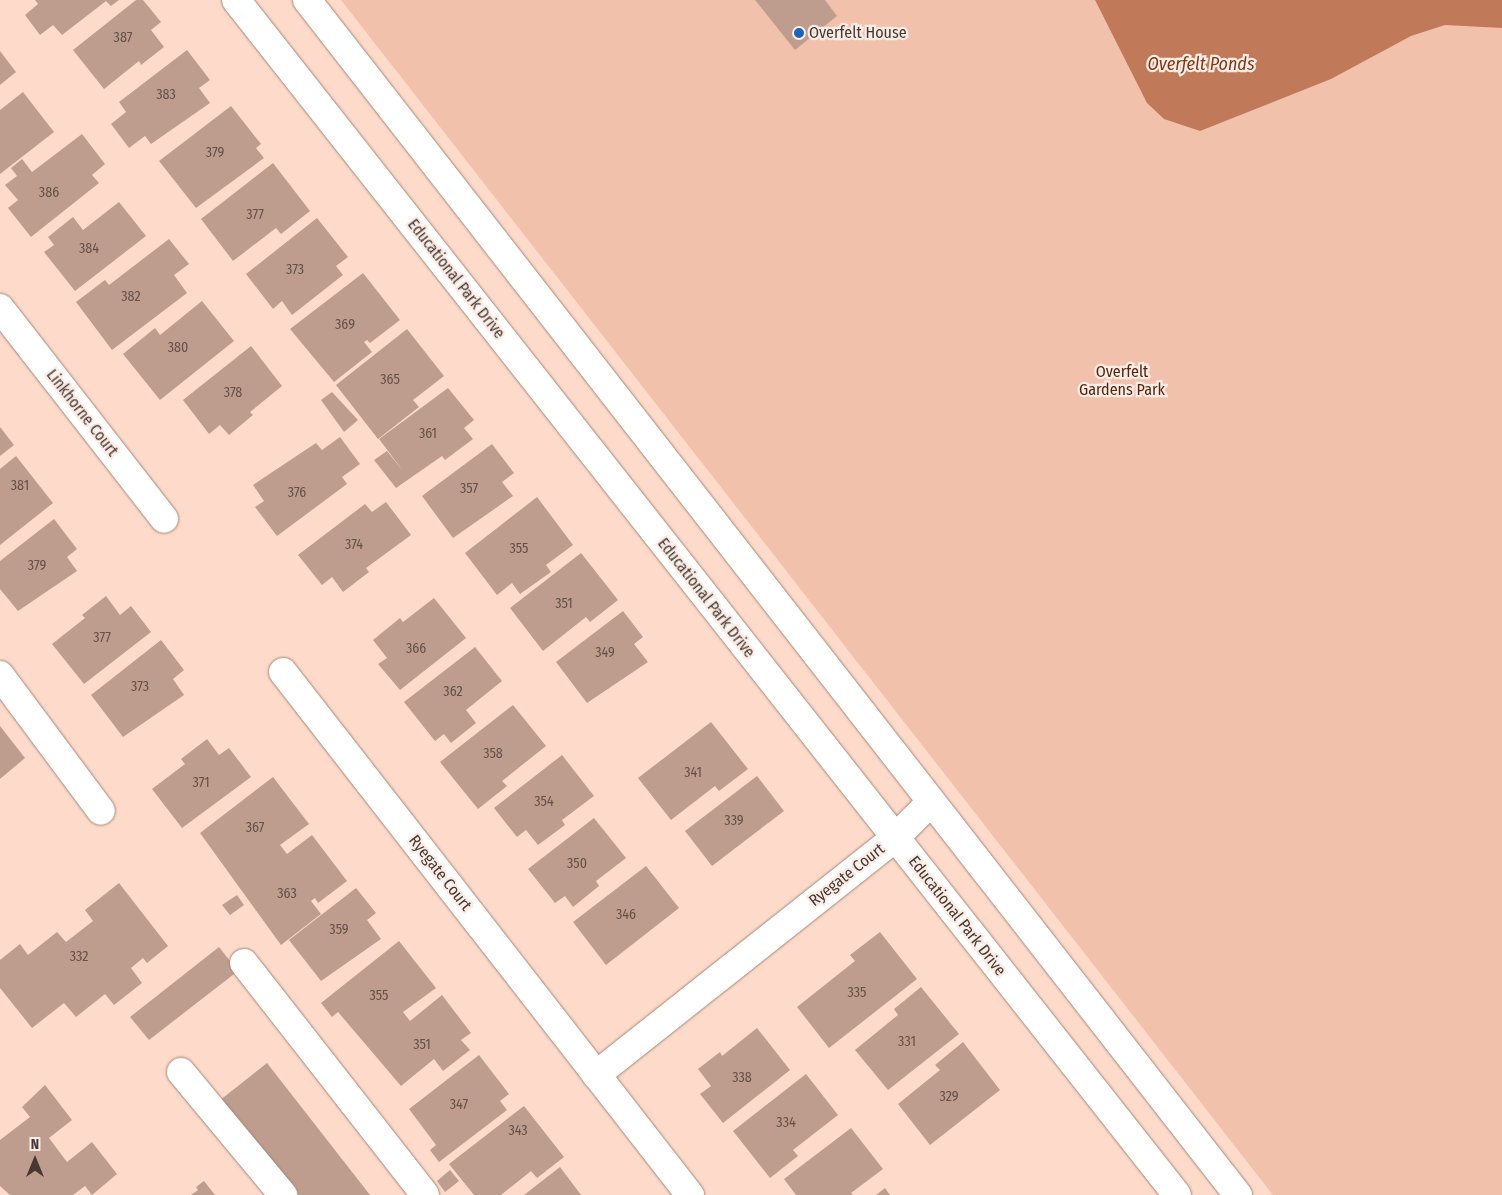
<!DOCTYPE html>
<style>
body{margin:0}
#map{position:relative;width:1502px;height:1195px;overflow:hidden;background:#fedaca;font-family:"Fira Sans Condensed",sans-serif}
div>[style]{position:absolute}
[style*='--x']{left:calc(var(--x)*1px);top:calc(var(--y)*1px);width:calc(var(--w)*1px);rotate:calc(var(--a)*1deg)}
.green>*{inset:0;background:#f1c1ac}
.water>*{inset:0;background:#c07a5a}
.building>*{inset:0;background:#bf9d8e}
.roads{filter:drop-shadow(0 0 1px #a78678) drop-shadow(0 0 1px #a78678)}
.minor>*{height:28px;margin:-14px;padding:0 14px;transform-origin:14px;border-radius:14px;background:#fff}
.dots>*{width:14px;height:14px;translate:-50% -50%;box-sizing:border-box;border:2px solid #fbece6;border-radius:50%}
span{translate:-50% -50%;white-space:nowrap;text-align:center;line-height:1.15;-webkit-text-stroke:4.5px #fbece6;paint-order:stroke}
.number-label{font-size:14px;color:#645149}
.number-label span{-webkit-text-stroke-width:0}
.poi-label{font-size:16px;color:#463832}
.left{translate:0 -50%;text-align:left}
.street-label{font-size:16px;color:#463832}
.park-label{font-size:16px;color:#55260f}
.water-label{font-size:18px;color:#7d3a18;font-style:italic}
.north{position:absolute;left:10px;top:1135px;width:50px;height:50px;-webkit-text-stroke:4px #fbece6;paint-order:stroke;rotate:0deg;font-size:14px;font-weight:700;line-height:20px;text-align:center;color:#463832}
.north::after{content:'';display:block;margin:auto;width:18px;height:22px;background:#463832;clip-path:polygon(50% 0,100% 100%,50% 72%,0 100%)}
</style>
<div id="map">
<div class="green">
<i style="clip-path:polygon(341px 0,1502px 0,1502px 1195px,1273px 1195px)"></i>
</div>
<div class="water">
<i style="clip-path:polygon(1095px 0,1502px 0,1502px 28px,1445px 25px,1411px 36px,1331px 79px,1200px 131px,1164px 119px,1147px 103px)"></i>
</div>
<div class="building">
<i style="clip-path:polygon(35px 0,119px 0,111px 6px,106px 1px,62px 35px,53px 25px,40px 35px,25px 15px,38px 4px)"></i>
<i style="clip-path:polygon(136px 0,143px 0,161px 22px,151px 30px,164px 47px,141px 65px,139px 61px,104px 89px,73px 50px)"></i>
<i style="clip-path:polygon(755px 0,825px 0,837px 16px,795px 50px)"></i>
<i style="clip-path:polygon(187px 50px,210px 80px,199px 88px,210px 103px,151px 144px,145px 136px,129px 148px,111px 124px,126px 112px,119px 102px)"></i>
<i style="clip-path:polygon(0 51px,16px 72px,0 85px)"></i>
<i style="clip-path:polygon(23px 92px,54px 132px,0 174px,0 110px)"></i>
<i style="clip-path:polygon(231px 106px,261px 144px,256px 148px,264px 158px,196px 208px,159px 161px)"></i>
<i style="clip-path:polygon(82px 134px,105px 164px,92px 175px,99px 183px,31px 237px,8px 208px,18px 200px,5px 185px,17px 176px,11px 168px,22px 159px,32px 172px)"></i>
<i style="clip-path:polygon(273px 163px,310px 211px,281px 234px,276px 228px,233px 261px,201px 219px)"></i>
<i style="clip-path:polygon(119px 202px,146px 236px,75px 291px,44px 252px,54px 245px,48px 237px,73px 217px,83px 230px)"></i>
<i style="clip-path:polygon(317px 218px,348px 257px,336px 266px,343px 275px,292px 315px,282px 301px,273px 309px,246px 274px)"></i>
<i style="clip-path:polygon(169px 239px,189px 264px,174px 275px,187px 293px,112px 350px,76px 302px,105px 280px,109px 285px)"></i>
<i style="clip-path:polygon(363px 273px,400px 320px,370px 343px,367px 340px,364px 342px,372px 352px,334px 382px,290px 329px)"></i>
<i style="clip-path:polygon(202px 301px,234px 341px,160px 400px,123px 354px,155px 328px,160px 335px)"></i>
<i style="clip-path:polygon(407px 329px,444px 376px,413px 400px,419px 407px,378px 439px,336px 385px)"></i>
<i style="clip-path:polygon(251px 346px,282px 386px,250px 412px,253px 415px,229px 435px,220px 425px,209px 434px,183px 400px)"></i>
<i style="clip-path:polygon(448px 388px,474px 420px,464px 428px,473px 439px,445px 460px,442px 456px,396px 488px,374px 460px,387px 451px,404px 472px,379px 439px)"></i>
<i style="clip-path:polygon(332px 392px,358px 420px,344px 432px,321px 400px)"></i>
<i style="clip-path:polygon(0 427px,14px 445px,0 456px)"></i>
<i style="clip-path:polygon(340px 437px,360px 464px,342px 477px,347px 484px,277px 536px,255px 507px,264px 501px,253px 485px,316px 443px,322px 450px)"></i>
<i style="clip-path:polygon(492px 444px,514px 473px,502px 482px,513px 496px,453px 538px,422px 496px)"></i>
<i style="clip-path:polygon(16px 456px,53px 503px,0 545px,0 469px)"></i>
<i style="clip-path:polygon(537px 497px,573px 545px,546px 565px,551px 572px,520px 594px,512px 583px,497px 595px,465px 553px)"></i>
<i style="clip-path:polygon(386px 502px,411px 535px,366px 568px,369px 572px,343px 592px,332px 577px,322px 585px,298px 555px,365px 504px,372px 512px)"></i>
<i style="clip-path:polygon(54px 519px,77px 549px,67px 557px,77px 571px,18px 611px,0 589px,0 561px)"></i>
<i style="clip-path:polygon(581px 553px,618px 600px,590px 622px,586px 617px,543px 651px,510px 608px)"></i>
<i style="clip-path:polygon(106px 596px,120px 615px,131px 606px,151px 632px,84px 684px,52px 644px,85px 618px,82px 615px)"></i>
<i style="clip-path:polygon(434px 598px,466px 638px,400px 690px,378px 664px,387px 658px,373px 640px,400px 618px,403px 622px)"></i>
<i style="clip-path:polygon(623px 611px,643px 637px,634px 644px,648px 662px,587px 703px,556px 662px)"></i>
<i style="clip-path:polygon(161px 640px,184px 670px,173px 679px,184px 695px,123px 737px,91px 695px)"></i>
<i style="clip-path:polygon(475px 647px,502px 681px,466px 710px,476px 723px,451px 743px,444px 734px,435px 741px,404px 702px)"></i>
<i style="clip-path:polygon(513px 705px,546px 746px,502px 781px,507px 786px,478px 809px,440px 762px)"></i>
<i style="clip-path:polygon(711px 722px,748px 769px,719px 791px,715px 786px,671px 820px,638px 778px)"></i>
<i style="clip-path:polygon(0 726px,25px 758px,0 779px)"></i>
<i style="clip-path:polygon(207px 739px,219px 755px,229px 748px,251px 777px,182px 828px,152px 789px,185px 764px,181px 759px)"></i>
<i style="clip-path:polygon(562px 755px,594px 796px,562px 820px,565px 825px,538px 845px,526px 830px,517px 837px,494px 808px)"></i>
<i style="clip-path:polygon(757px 776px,784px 811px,712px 866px,685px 831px)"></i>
<i style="clip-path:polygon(273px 777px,309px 824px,280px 845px,287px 854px,312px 835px,347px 881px,318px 903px,315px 898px,311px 901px,321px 914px,281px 945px,200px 833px)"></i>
<i style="clip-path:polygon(594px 818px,626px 858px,596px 881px,599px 886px,573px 907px,565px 896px,555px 903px,528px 869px)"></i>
<i style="clip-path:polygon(646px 866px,679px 908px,606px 965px,573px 922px)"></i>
<i style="clip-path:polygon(119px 883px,168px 946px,147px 963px,143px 958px,131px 968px,142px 983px,114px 1005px,105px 994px,76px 1017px,64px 1003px,32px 1028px,0 988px,0 960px,20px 944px,28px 955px,57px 932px,66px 942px,93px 921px,85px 910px)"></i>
<i style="clip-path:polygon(356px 888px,376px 913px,367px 920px,381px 939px,321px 981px,289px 940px)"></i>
<i style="clip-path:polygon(237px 895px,244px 905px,230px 915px,222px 905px)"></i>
<i style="clip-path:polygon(880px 932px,917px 979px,829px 1048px,797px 1007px,855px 961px,850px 955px)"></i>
<i style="clip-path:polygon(399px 941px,436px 988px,403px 1012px,410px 1021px,442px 995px,471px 1033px,461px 1040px,470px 1050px,443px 1071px,434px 1059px,401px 1086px,338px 1012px,332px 1017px,321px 1003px)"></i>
<i style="clip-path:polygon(219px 947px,238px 971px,149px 1040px,130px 1017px)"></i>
<i style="clip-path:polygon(921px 987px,959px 1034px,888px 1090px,855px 1050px,898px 1015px,894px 1009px)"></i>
<i style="clip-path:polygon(757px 1028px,790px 1070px,723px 1123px,700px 1094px,711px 1086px,698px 1069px,720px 1052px,722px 1056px)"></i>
<i style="clip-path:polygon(963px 1042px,1000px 1090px,930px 1145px,898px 1104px,940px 1070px,935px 1065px)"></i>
<i style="clip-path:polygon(479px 1055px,509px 1094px,500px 1101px,507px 1110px,439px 1162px,430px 1150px,436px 1145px,409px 1109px)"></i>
<i style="clip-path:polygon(267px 1063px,370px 1195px,292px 1195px,219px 1101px)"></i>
<i style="clip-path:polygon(806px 1074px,838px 1115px,793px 1150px,798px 1156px,770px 1178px,733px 1131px)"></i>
<i style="clip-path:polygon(45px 1085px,72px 1120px,49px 1138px,67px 1162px,92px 1142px,117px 1174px,92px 1195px,85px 1186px,73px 1195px,10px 1195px,0 1186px,0 1140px,30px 1117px,22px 1107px)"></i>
<i style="clip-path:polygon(524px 1106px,564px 1157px,537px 1178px,531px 1171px,501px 1195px,474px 1195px,449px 1164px)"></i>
<i style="clip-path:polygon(851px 1128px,883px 1169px,851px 1193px,853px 1195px,796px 1195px,784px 1179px)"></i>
<i style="clip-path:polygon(560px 1167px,581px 1195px,524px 1195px)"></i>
<i style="clip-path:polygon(450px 1170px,459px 1181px,445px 1192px,437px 1181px)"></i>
<i style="clip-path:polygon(204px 1181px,215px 1195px,191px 1195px,198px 1190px,196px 1187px)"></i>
<i style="clip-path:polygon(885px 1188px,890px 1195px,876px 1195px)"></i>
</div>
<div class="roads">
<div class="minor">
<i style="--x:236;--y:0;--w:1521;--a:51.78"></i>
<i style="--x:307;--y:0;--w:1515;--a:52.08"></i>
<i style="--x:0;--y:308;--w:267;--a:52.1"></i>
<i style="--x:283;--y:672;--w:663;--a:52.11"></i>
<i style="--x:0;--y:675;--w:169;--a:53.4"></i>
<i style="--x:244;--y:963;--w:294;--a:52"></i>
<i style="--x:181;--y:1072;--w:160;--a:50.3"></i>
<i style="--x:596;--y:1075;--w:382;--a:-38.4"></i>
<i style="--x:895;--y:838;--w:51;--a:-45"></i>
</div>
</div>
<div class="dots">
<i style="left:799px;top:33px;background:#1e64b5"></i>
</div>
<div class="number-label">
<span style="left:123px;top:38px">387</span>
<span style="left:166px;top:95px">383</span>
<span style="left:215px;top:153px">379</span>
<span style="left:49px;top:193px">386</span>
<span style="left:255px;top:215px">377</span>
<span style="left:89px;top:249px">384</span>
<span style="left:295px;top:270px">373</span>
<span style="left:131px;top:297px">382</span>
<span style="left:345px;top:325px">369</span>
<span style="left:178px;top:348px">380</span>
<span style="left:390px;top:380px">365</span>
<span style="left:233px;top:393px">378</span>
<span style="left:428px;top:434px">361</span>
<span style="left:20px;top:486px">381</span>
<span style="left:469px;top:489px">357</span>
<span style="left:297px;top:493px">376</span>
<span style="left:354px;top:545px">374</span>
<span style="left:519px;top:549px">355</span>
<span style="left:37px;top:566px">379</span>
<span style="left:564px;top:604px">351</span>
<span style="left:102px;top:638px">377</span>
<span style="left:416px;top:649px">366</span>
<span style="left:605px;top:653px">349</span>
<span style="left:140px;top:687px">373</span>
<span style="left:453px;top:692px">362</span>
<span style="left:493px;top:754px">358</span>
<span style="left:693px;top:773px">341</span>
<span style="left:201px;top:783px">371</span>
<span style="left:544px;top:802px">354</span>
<span style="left:734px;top:821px">339</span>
<span style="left:255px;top:828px">367</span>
<span style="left:577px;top:864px">350</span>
<span style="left:287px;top:894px">363</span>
<span style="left:626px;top:915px">346</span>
<span style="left:339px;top:930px">359</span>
<span style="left:79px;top:957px">332</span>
<span style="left:857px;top:993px">335</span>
<span style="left:379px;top:996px">355</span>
<span style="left:907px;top:1042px">331</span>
<span style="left:422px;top:1045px">351</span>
<span style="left:742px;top:1078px">338</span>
<span style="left:949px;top:1097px">329</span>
<span style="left:459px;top:1105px">347</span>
<span style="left:786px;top:1123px">334</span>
<span style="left:518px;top:1131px">343</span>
</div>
<div class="poi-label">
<span class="left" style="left:809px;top:33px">Overfelt House</span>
</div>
<div class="street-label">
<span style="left:456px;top:279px;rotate:52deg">Educational Park Drive</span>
<span style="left:82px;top:413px;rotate:52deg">Linkhorne Court</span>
<span style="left:706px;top:598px;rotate:52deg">Educational Park Drive</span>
<span style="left:440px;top:873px;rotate:52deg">Ryegate Court</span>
<span style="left:847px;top:875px;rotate:-38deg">Ryegate Court</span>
<span style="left:957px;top:916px;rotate:52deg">Educational Park Drive</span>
</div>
<div class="park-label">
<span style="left:1122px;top:381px">Overfelt<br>Gardens Park</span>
</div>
<div class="water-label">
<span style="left:1201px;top:64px">Overfelt Ponds</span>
</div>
<div class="north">N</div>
</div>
